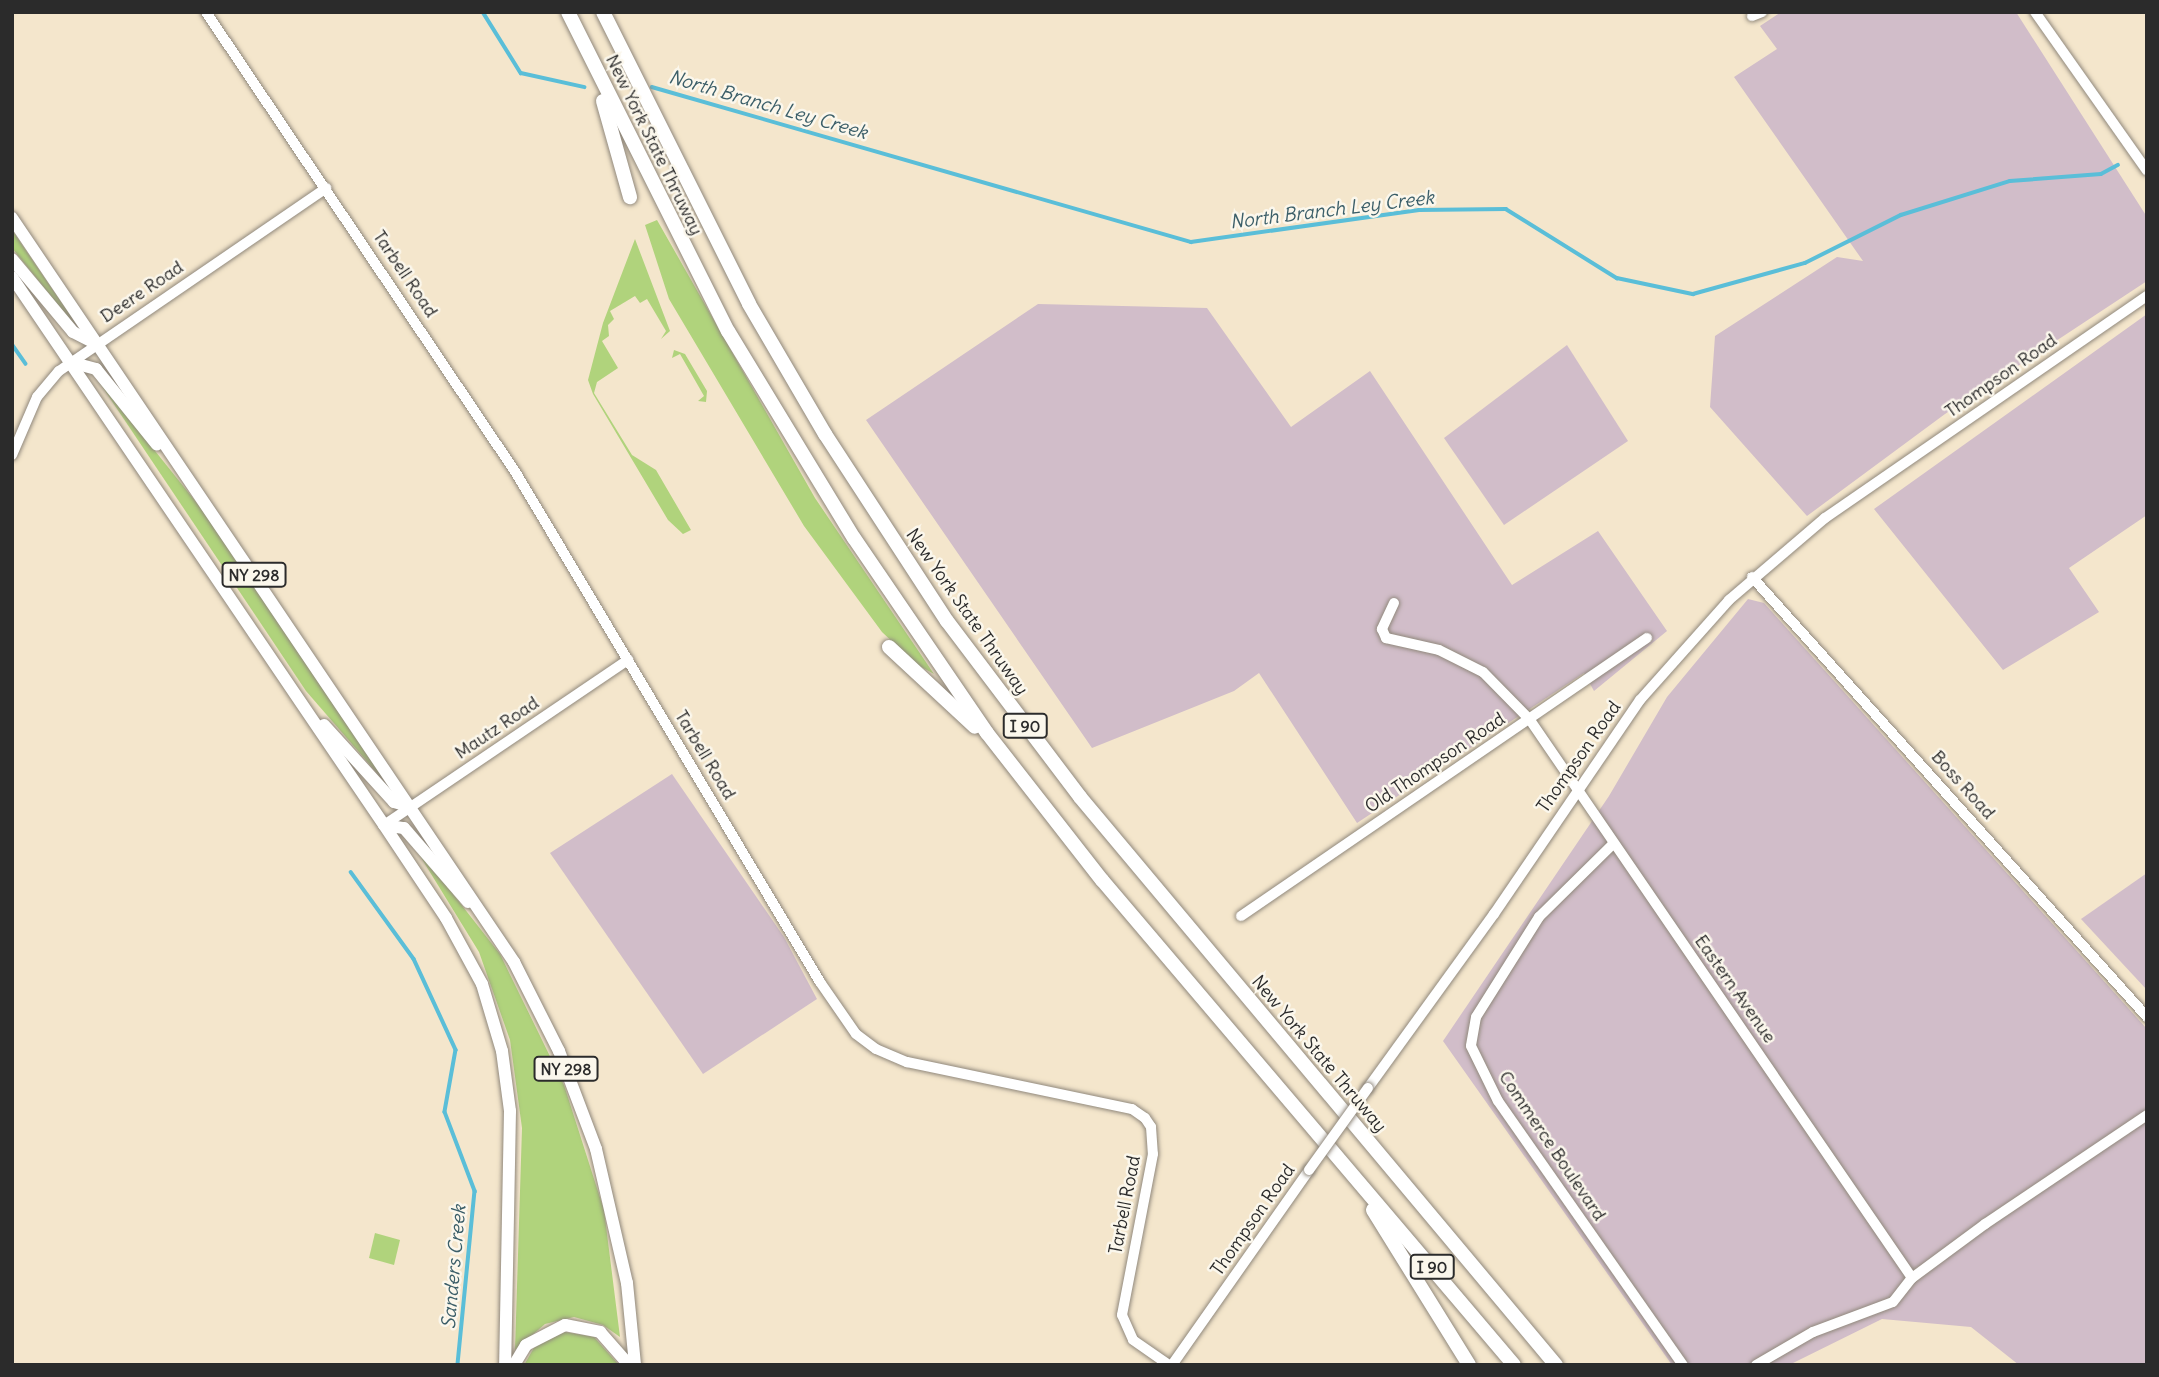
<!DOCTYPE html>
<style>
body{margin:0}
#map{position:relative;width:2159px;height:1377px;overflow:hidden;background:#f4e6cc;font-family:Delius,sans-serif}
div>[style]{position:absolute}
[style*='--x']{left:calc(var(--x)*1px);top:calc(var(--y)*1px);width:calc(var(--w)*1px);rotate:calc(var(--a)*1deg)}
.industrial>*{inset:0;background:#d1bdc9}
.green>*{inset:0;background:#b0d37c}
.stream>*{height:3.5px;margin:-1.75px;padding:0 1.75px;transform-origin:1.75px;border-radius:1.75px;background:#5abed8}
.roads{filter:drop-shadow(0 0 2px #90887c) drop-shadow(0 0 2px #90887c)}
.minor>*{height:10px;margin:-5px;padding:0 5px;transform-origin:5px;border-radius:5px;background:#fff}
.major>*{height:12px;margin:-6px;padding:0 6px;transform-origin:6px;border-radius:6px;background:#fff}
.highway>*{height:14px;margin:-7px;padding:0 7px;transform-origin:7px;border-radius:7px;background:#fff}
.bridges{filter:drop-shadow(0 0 2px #90887c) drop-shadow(0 0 2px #90887c)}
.minor-bridge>*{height:10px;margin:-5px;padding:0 5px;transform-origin:5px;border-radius:5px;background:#fff}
span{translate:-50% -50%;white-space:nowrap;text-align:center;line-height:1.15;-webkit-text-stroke:5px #fbf7ec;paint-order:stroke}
.shield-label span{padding:2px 5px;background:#fbf7ec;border:2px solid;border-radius:5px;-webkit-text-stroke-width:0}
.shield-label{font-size:16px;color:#2b2b2b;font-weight:700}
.street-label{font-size:18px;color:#2b2b2b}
.water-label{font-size:19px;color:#3b5e68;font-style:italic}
.frame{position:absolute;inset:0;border:14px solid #2b2b2b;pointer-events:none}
</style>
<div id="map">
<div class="industrial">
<i style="clip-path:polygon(1781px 12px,2016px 12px,2147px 217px,2147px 281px,1945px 414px,1807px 516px,1710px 407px,1715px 336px,1837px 257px,1863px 261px,1734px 77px,1777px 49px,1760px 26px)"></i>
<i style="clip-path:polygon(1038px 304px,1207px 308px,1291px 427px,1370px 371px,1512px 585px,1598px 531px,1667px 631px,1594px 691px,1584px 673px,1357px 823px,1259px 673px,1234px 691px,1092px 748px,866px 420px)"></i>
<i style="clip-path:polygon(2147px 314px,2147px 515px,2069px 568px,2099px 612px,2003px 670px,1874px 509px)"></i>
<i style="clip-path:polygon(1567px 345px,1628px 441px,1504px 525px,1444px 438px)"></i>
<i style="clip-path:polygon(1748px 599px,1764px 603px,2147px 1029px,2147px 1365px,2019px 1365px,1971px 1327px,1882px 1319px,1789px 1365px,1672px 1365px,1443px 1041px,1609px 796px,1667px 697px)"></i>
<i style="clip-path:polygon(672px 774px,784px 937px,817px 999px,703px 1074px,550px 853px)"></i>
<i style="clip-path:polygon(2147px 873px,2147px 990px,2081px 919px)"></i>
</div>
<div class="green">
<i style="clip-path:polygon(657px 220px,815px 498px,934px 674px,916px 664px,882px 632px,804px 526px,669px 299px,645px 225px)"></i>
<i style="clip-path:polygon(12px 230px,76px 324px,76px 327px,12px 248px)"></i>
<i style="clip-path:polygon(635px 239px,670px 331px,661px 339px,666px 331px,647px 299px,640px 303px,635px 296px,610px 311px,614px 319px,608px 325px,609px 336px,602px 341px,618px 368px,597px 382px,594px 393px,632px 455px,656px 470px,691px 530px,683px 534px,668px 520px,593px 394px,588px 380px,603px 323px)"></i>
<i style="clip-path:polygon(674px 350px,685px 354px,707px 391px,706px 402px,698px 401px,704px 396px,680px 354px,672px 358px)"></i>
<i style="clip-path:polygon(95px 376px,204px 512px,391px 789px,306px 691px)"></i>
<i style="clip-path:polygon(409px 838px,500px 954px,564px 1085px,604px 1210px,620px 1337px,603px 1325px,574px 1317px,545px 1324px,515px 1350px,522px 1128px,510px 1040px,479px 952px)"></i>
<i style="clip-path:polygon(375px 1233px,400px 1240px,394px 1265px,369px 1258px)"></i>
<i style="clip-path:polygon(565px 1332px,594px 1337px,619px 1365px,524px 1365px,535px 1346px)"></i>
</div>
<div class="stream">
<i style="--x:483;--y:12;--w:72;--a:58.1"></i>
<i style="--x:521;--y:73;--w:65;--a:12.5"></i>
<i style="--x:652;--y:87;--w:561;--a:16.04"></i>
<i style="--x:1191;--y:242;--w:230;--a:-8"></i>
<i style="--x:1419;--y:210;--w:87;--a:-0.7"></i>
<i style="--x:1506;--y:209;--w:131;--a:31.9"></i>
<i style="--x:1617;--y:278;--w:78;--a:11.9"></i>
<i style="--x:1693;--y:294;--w:116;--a:-15.5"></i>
<i style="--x:1805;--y:263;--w:107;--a:-26.6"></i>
<i style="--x:1901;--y:215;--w:114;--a:-17.3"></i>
<i style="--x:2010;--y:181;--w:91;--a:-4.4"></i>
<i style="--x:2101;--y:174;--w:19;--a:-28"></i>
<i style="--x:12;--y:344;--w:24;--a:55"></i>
<i style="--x:351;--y:872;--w:107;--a:54.1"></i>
<i style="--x:414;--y:959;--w:100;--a:65.2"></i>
<i style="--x:456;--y:1050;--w:63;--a:100.1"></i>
<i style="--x:445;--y:1112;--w:85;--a:69.2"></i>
<i style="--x:475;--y:1191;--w:175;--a:95.6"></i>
</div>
<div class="roads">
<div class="minor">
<i style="--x:206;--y:12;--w:556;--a:56.08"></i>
<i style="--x:516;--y:473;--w:593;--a:59.15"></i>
<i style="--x:820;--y:982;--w:63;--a:55.3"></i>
<i style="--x:856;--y:1034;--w:25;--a:37"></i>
<i style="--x:876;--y:1049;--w:34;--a:23"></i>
<i style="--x:907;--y:1062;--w:230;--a:11.8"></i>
<i style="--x:1132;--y:1109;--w:16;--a:35"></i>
<i style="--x:1145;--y:1118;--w:11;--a:56"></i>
<i style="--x:1151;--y:1127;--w:27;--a:86"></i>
<i style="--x:1153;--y:1154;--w:164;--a:100.9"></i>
<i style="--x:1122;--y:1315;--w:27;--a:66"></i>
<i style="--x:1133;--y:1340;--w:44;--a:34.8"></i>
<i style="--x:2035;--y:12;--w:194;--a:54.8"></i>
<i style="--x:1752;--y:16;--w:11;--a:-22"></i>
<i style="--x:12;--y:455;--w:63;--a:-66.7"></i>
<i style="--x:37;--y:397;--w:34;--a:-50"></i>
<i style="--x:59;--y:371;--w:324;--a:-34.4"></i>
<i style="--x:1752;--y:577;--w:591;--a:48.08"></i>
<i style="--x:1394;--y:603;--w:29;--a:115"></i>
<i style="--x:1382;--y:629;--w:10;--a:66"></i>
<i style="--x:1386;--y:638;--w:54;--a:12.8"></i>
<i style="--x:1439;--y:650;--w:49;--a:26.6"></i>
<i style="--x:1483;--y:672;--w:67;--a:45.6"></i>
<i style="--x:1530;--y:720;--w:676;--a:55.6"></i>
<i style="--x:384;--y:825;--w:295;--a:-34.1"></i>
<i style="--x:1613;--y:844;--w:104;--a:135.4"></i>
<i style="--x:1539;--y:917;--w:118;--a:122.2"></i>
<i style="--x:1476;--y:1017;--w:29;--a:100"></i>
<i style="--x:1471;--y:1046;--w:61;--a:63.9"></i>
<i style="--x:1498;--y:1101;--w:322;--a:55"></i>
<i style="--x:1241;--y:916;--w:492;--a:-34.4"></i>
<i style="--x:1368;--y:1088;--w:215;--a:-54.1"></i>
<i style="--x:1494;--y:914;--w:259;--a:-55.7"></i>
<i style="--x:1640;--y:700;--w:134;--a:-48.3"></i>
<i style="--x:1729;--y:600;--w:126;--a:-40.5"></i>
<i style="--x:1825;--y:518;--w:391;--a:-34.6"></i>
<i style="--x:1172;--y:1365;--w:238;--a:-54.9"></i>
<i style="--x:1756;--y:1365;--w:66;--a:-30.1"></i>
<i style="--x:1813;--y:1332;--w:85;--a:-20.6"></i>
<i style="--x:1893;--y:1302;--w:31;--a:-52"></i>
<i style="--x:1912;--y:1278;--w:91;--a:-36.5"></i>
<i style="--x:1985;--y:1224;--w:195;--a:-33.9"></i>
</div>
<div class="major">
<i style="--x:12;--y:218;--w:898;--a:55.99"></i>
<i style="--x:514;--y:962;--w:100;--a:63.2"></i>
<i style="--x:559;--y:1051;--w:105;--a:69.3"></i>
<i style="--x:596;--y:1149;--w:138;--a:77"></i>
<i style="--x:627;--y:1283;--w:82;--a:84.4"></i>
<i style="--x:12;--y:259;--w:95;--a:50.1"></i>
<i style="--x:73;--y:332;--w:27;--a:27"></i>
<i style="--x:12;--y:277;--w:662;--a:55.83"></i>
<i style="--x:384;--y:825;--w:112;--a:56.3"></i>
<i style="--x:446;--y:918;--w:75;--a:61.4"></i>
<i style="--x:482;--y:984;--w:70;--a:73.4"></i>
<i style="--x:502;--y:1051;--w:61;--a:82.4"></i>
<i style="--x:510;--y:1111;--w:254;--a:91.1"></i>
<i style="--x:70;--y:362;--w:27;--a:15"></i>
<i style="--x:96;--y:369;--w:97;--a:51.2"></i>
<i style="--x:324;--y:725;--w:104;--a:47.7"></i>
<i style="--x:394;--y:802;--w:18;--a:16"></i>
<i style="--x:384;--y:825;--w:20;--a:9"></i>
<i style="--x:404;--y:828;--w:98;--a:49.1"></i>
<i style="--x:514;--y:1365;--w:23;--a:-59"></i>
<i style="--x:526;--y:1345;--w:44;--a:-27.1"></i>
<i style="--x:565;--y:1325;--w:36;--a:11"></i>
<i style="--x:600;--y:1332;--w:44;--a:48.7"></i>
</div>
<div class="highway">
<i style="--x:568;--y:12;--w:357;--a:63.4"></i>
<i style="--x:728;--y:331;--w:242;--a:58.7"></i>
<i style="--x:854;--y:538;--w:236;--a:55.7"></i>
<i style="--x:987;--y:733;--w:187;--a:52"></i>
<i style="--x:1102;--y:880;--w:636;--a:49.65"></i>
<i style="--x:603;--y:12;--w:326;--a:63.4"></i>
<i style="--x:749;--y:304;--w:151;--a:59.7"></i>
<i style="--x:825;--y:434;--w:223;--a:56.9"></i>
<i style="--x:947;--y:621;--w:221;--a:52.9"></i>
<i style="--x:1080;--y:797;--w:741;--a:50.04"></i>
<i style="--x:603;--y:101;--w:100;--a:74.3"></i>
<i style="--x:889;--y:647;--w:117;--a:42.9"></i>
<i style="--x:1373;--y:1210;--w:182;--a:58.2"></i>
</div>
</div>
<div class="bridges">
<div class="minor-bridge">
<i style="--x:1309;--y:1170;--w:101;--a:-54.3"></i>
</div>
</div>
<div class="shield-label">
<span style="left:254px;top:575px">NY 298</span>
<span style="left:1025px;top:726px">I 90</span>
<span style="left:566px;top:1069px">NY 298</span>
<span style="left:1432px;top:1267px">I 90</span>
</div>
<div class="street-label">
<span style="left:654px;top:145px;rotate:64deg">New York State Thruway</span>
<span style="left:405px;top:274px;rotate:56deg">Tarbell Road</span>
<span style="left:142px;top:292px;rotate:-34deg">Deere Road</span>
<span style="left:2001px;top:376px;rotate:-35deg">Thompson Road</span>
<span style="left:967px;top:612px;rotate:55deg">New York State Thruway</span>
<span style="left:497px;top:728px;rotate:-34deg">Mautz Road</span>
<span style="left:705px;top:755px;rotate:59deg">Tarbell Road</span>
<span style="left:1579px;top:757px;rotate:-55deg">Thompson Road</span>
<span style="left:1435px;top:763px;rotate:-34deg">Old Thompson Road</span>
<span style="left:1963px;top:785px;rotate:48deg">Boss Road</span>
<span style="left:1735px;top:989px;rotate:55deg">Eastern Avenue</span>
<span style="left:1319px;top:1054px;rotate:50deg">New York State Thruway</span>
<span style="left:1552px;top:1146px;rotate:56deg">Commerce Boulevard</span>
<span style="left:1125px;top:1205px;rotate:-79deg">Tarbell Road</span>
<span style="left:1253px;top:1220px;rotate:-55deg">Thompson Road</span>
</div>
<div class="water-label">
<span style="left:768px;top:105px;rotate:16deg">North Branch Ley Creek</span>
<span style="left:1332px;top:210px;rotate:-7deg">North Branch Ley Creek</span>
<span style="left:454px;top:1267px;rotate:-85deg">Sanders Creek</span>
</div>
<div class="frame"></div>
</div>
